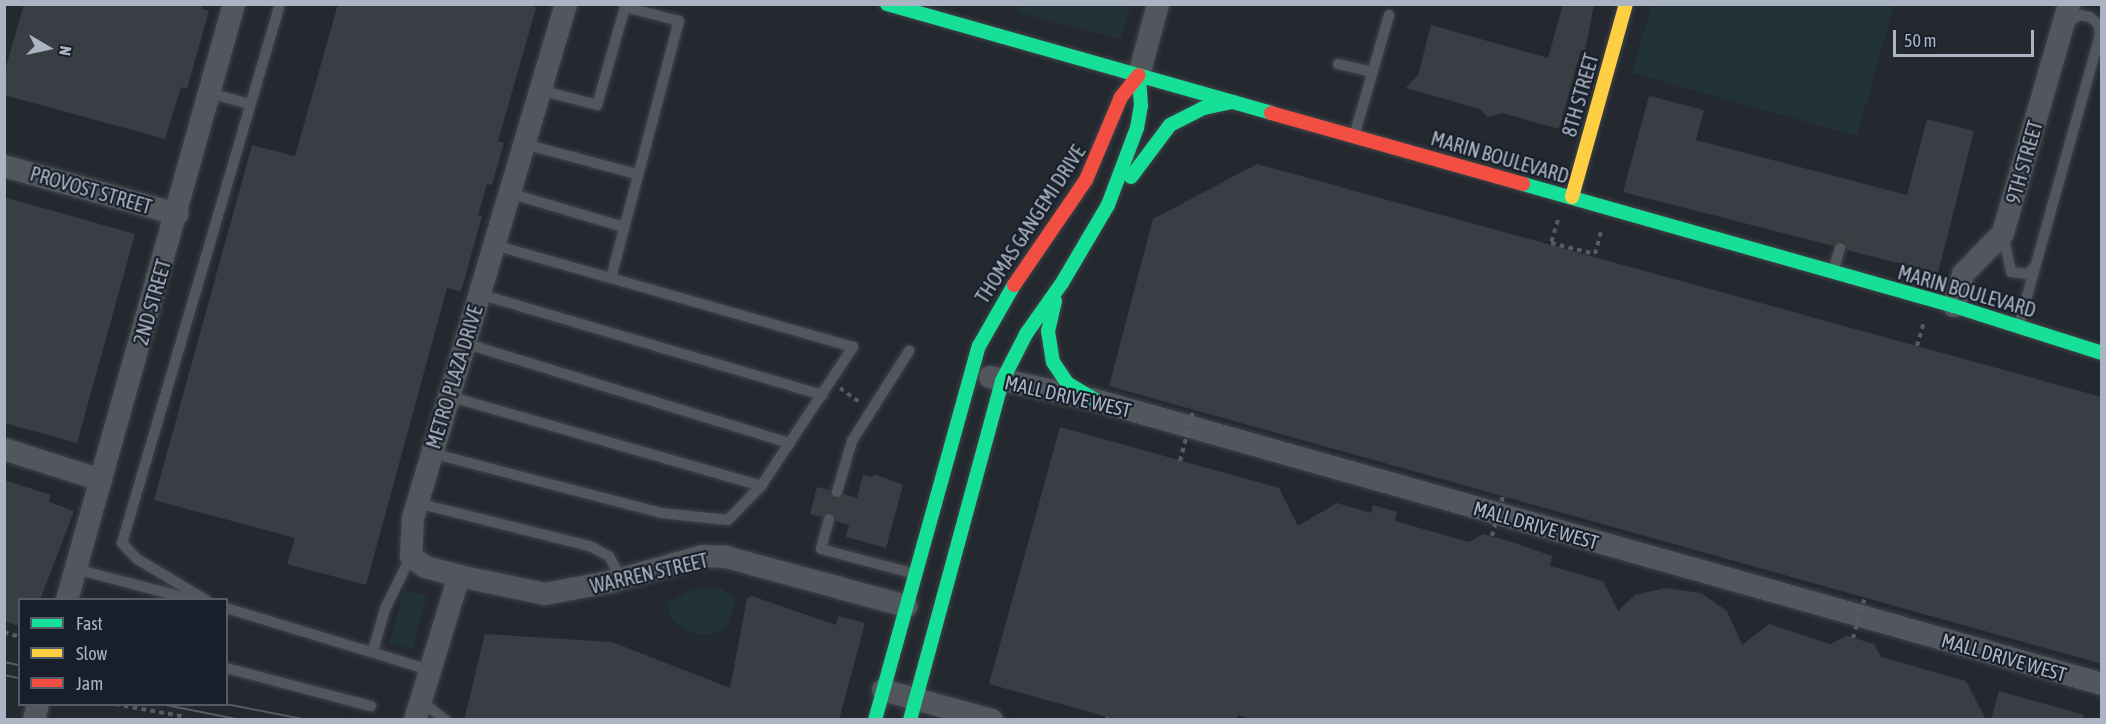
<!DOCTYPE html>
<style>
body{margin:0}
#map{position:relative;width:2106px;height:724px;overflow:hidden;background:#242930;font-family:"Asap Condensed",sans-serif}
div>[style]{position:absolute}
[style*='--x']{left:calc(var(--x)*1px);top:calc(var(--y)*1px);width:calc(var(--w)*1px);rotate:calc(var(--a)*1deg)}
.green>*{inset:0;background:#213336}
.building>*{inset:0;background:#393e44}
.path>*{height:4px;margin-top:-2px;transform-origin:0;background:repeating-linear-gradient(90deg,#565c62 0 4.5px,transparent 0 9px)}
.roads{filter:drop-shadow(0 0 2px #404349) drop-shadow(0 0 2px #404349)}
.lane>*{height:10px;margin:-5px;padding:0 5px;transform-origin:5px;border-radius:5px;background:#52575e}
.street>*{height:22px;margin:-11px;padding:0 11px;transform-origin:11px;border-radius:11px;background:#52575e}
.fast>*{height:14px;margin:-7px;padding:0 7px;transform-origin:7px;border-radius:7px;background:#16e098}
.slow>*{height:14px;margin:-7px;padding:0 7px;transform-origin:7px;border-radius:7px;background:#ffcf43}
.jam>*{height:14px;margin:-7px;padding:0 7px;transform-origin:7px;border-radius:7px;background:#f24e42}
.tram>*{height:1.5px;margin:-0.75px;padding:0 0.75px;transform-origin:0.75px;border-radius:0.75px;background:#575b62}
.path-bridge>*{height:4px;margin-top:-2px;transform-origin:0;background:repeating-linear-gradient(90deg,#565c62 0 4.5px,transparent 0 9px)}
span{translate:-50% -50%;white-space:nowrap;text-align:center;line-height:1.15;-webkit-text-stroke:4.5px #181f2a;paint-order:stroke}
.street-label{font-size:20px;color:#abb4c3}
.frame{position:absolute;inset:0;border:6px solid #abb4c3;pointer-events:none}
.legend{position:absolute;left:18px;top:598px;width:210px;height:108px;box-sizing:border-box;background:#181f2a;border:2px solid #535b67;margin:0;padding:8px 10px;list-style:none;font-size:18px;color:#abb4c3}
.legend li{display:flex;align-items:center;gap:12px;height:30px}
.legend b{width:30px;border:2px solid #535b67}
.north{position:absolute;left:18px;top:18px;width:60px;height:60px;-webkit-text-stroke:4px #181f2a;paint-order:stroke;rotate:99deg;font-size:16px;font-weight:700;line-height:24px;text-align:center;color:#abb4c3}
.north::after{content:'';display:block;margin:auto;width:21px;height:27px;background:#abb4c3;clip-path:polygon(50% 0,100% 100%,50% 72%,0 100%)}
.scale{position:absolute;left:1893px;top:30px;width:141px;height:27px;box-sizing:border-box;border:3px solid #abb4c3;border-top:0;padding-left:8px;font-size:18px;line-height:21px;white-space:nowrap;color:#abb4c3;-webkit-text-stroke:4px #181f2a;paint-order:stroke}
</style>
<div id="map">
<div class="green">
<i style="clip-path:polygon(1652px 4px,1894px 5px,1857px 136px,1632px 73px)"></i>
<i style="clip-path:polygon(1019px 5px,1019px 4px,1131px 5px,1121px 39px,1016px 12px)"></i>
<i style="clip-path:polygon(707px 588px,721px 589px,735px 597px,728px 625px,713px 634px,695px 634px,677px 625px,669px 613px,668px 602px,692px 590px)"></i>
<i style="clip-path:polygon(404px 590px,427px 596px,412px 649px,389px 643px)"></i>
</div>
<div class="building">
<i style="clip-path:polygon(24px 4px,203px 4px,202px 9px,209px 11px,187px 89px,181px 87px,165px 139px,4px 95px,4px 74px)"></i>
<i style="clip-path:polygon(338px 4px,532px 4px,536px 8px,498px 141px,504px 143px,492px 185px,487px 184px,478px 215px,482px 216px,461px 292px,447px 288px,366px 585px,287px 564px,295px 538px,154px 500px,252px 145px,295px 156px)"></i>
<i style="clip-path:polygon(1563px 4px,1594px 4px,1585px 51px,1581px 50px,1559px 129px,1502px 113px,1488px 117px,1480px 109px,1406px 88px,1418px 75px,1431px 25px,1548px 58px)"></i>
<i style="clip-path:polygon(1649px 96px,1704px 110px,1696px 140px,1907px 195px,1927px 119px,1974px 131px,1938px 273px,1847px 250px,1842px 241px,1833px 246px,1623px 192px)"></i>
<i style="clip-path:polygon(1257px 164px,2102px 397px,2102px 664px,1109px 386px,1153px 219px)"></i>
<i style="clip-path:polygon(4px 197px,135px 234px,77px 443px,4px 423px)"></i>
<i style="clip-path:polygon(1060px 427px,1279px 488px,1298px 526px,1337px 503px,1371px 513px,1373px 505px,1397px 512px,1395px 521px,1469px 542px,1483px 534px,1512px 542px,1552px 556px,1550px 566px,1603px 581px,1618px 611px,1635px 595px,1665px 588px,1701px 593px,1727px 611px,1742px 645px,1769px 624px,1830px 644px,1847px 636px,1874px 644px,1881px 657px,1966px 681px,1986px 720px,1255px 720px,1238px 715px,1237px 720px,1118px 720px,989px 684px)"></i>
<i style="clip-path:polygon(874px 474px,903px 485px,886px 548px,846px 537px,849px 525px,836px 521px,831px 512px,822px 517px,810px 514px,817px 487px,830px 490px,835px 499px,844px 494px,857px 498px,863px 475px,873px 477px)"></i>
<i style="clip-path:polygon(4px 480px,51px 495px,49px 502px,74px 511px,40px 600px,20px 600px,20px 626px,4px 621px)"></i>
<i style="clip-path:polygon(752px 596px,836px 625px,838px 616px,865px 623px,839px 720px,464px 720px,485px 634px,612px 642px,730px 688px,747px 598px)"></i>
<i style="clip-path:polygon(1999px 691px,2084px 715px,2083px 720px,1991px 720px)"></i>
</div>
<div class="path">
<i style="--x:1558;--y:220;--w:24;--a:107"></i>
<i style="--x:1551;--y:243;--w:45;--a:14"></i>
<i style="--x:1595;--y:254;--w:23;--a:-75"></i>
<i style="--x:1917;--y:346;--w:25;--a:-74"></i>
<i style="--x:840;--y:388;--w:26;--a:36"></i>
<i style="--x:4;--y:632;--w:17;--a:17"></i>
<i style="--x:115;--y:704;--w:72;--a:10.4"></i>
<i style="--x:1107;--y:720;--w:3;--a:-72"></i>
</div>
<div class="roads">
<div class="lane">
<i style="--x:1338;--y:64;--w:35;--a:13"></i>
<i style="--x:210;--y:93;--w:41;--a:15.8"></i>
<i style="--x:1355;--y:133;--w:123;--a:-73.9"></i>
<i style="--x:524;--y:144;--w:117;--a:14.9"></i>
<i style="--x:509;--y:193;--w:120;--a:16.5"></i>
<i style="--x:2003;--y:234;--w:39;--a:78"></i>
<i style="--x:2011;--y:272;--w:17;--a:7"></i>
<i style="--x:2028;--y:274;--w:11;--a:-49"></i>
<i style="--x:494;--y:245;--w:122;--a:15.8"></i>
<i style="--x:1834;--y:268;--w:21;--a:-73"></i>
<i style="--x:479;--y:294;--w:358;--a:16.4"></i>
<i style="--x:2019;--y:325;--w:302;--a:-74.4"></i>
<i style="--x:2100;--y:34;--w:10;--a:-101"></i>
<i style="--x:2098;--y:24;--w:11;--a:-139"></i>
<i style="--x:2090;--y:17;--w:10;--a:-169"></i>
<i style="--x:2080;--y:15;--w:16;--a:150"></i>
<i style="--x:464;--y:343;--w:341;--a:17.1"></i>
<i style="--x:448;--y:396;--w:326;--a:16"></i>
<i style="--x:431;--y:453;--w:238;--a:14.6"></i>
<i style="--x:661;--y:513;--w:67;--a:6"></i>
<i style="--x:728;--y:520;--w:47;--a:-45.9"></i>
<i style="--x:761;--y:486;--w:167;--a:-56.5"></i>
<i style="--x:853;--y:347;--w:252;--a:-164.1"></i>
<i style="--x:611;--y:278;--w:266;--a:-75.2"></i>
<i style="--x:679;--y:21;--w:56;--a:-165.5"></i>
<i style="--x:625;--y:7;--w:102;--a:105.9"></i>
<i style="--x:597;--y:105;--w:59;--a:-165.3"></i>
<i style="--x:837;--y:492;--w:53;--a:-73.6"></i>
<i style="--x:852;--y:441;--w:107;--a:-57.7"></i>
<i style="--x:417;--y:503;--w:178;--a:14"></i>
<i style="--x:590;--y:546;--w:21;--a:28"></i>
<i style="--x:609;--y:556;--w:26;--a:62"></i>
<i style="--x:829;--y:519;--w:31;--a:105"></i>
<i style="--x:821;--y:549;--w:94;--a:14.8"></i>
<i style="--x:76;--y:569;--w:121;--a:14.8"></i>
<i style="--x:206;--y:600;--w:80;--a:-149.3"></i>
<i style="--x:137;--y:559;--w:22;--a:-133"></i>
<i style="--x:122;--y:543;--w:562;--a:-73.66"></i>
<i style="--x:226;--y:608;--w:213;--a:16.9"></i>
<i style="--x:373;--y:651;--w:44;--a:-74.1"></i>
<i style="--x:385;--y:609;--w:59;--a:-63.9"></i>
<i style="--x:226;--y:668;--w:150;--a:14.7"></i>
<i style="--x:421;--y:701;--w:31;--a:38"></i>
</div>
<div class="street">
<i style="--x:1139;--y:75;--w:73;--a:-75"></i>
<i style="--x:4;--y:166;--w:180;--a:15.5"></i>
<i style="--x:1954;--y:306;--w:33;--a:-74"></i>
<i style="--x:1963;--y:274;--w:57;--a:-45.7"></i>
<i style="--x:2003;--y:233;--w:238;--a:-73.9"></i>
<i style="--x:990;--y:377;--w:107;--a:12.4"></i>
<i style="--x:1095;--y:400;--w:1046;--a:15.75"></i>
<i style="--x:4;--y:449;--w:102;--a:17.7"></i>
<i style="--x:459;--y:576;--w:88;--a:11.8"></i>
<i style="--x:545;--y:594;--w:69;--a:-10.8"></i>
<i style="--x:613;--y:581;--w:93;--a:-15.5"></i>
<i style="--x:703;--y:556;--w:23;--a:2"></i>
<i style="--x:726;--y:557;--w:187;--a:15.2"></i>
<i style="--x:67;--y:600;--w:619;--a:-74.35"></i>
<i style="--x:883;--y:690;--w:113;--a:15.4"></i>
<i style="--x:34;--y:720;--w:16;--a:-76"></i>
<i style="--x:415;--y:720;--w:151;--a:-73"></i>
<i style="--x:459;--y:576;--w:35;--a:-165"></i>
<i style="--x:425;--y:567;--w:18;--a:-142"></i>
<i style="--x:411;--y:556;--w:38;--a:-87"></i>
<i style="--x:413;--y:518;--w:536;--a:-73.42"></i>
</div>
<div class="fast">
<i style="--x:887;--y:4;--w:399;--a:15.8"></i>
<i style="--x:1131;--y:177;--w:65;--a:-53.1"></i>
<i style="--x:1170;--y:125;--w:38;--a:-27"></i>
<i style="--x:1204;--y:108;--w:30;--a:-12"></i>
<i style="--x:1523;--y:184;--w:448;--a:15.8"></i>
<i style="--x:1954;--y:306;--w:155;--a:17.6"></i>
<i style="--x:1055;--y:301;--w:31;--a:103"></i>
<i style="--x:1048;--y:331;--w:31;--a:81"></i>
<i style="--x:1053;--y:362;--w:25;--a:56"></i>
<i style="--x:1067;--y:383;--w:33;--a:31"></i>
<i style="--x:875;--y:720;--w:388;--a:-74.5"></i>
<i style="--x:979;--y:346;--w:70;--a:-60.2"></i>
<i style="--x:910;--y:720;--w:351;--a:-74.8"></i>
<i style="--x:1002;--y:381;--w:53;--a:-62.9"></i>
<i style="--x:1026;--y:334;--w:62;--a:-54.8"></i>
<i style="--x:1062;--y:283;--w:91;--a:-59.5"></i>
<i style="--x:1108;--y:205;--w:82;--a:-69.4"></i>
<i style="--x:1137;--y:128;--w:22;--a:-80"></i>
<i style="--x:1141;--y:106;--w:31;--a:-94"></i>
</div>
<div class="slow">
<i style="--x:1572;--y:197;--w:200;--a:-74.4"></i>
</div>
<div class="jam">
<i style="--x:1271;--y:113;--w:262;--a:15.7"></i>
<i style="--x:1014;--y:285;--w:127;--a:-55.6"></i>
<i style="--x:1086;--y:180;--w:90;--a:-67.1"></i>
<i style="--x:1121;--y:97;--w:28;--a:-51"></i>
</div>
</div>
<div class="tram">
<i style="--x:4;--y:662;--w:16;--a:11"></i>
<i style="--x:4;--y:675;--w:16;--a:11"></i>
<i style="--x:161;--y:704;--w:83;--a:11.2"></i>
<i style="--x:226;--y:704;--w:84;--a:11"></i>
</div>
<div class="path-bridge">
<i style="--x:1180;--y:461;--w:52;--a:-75.4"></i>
<i style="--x:1492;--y:536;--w:41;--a:-74.6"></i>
<i style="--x:1853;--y:638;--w:43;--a:-73.7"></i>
</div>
<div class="street-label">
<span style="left:1580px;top:95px;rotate:-74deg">8TH STREET</span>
<span style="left:1500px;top:157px;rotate:16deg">MARIN BOULEVARD</span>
<span style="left:2024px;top:162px;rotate:-74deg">9TH STREET</span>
<span style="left:91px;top:190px;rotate:16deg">PROVOST STREET</span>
<span style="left:1030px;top:224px;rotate:-57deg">THOMAS GANGEMI DRIVE</span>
<span style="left:1967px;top:291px;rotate:16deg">MARIN BOULEVARD</span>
<span style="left:152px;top:302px;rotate:-74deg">2ND STREET</span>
<span style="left:454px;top:377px;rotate:-73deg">METRO PLAZA DRIVE</span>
<span style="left:1068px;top:396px;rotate:13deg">MALL DRIVE WEST</span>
<span style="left:1536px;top:525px;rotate:16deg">MALL DRIVE WEST</span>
<span style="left:649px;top:573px;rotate:-13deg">WARREN STREET</span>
<span style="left:2004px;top:657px;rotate:16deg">MALL DRIVE WEST</span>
</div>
<div class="frame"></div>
<ul class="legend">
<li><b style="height:8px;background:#16e098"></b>Fast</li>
<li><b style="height:8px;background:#ffcf43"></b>Slow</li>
<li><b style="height:8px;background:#f24e42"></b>Jam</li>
</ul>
<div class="north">N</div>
<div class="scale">50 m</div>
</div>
